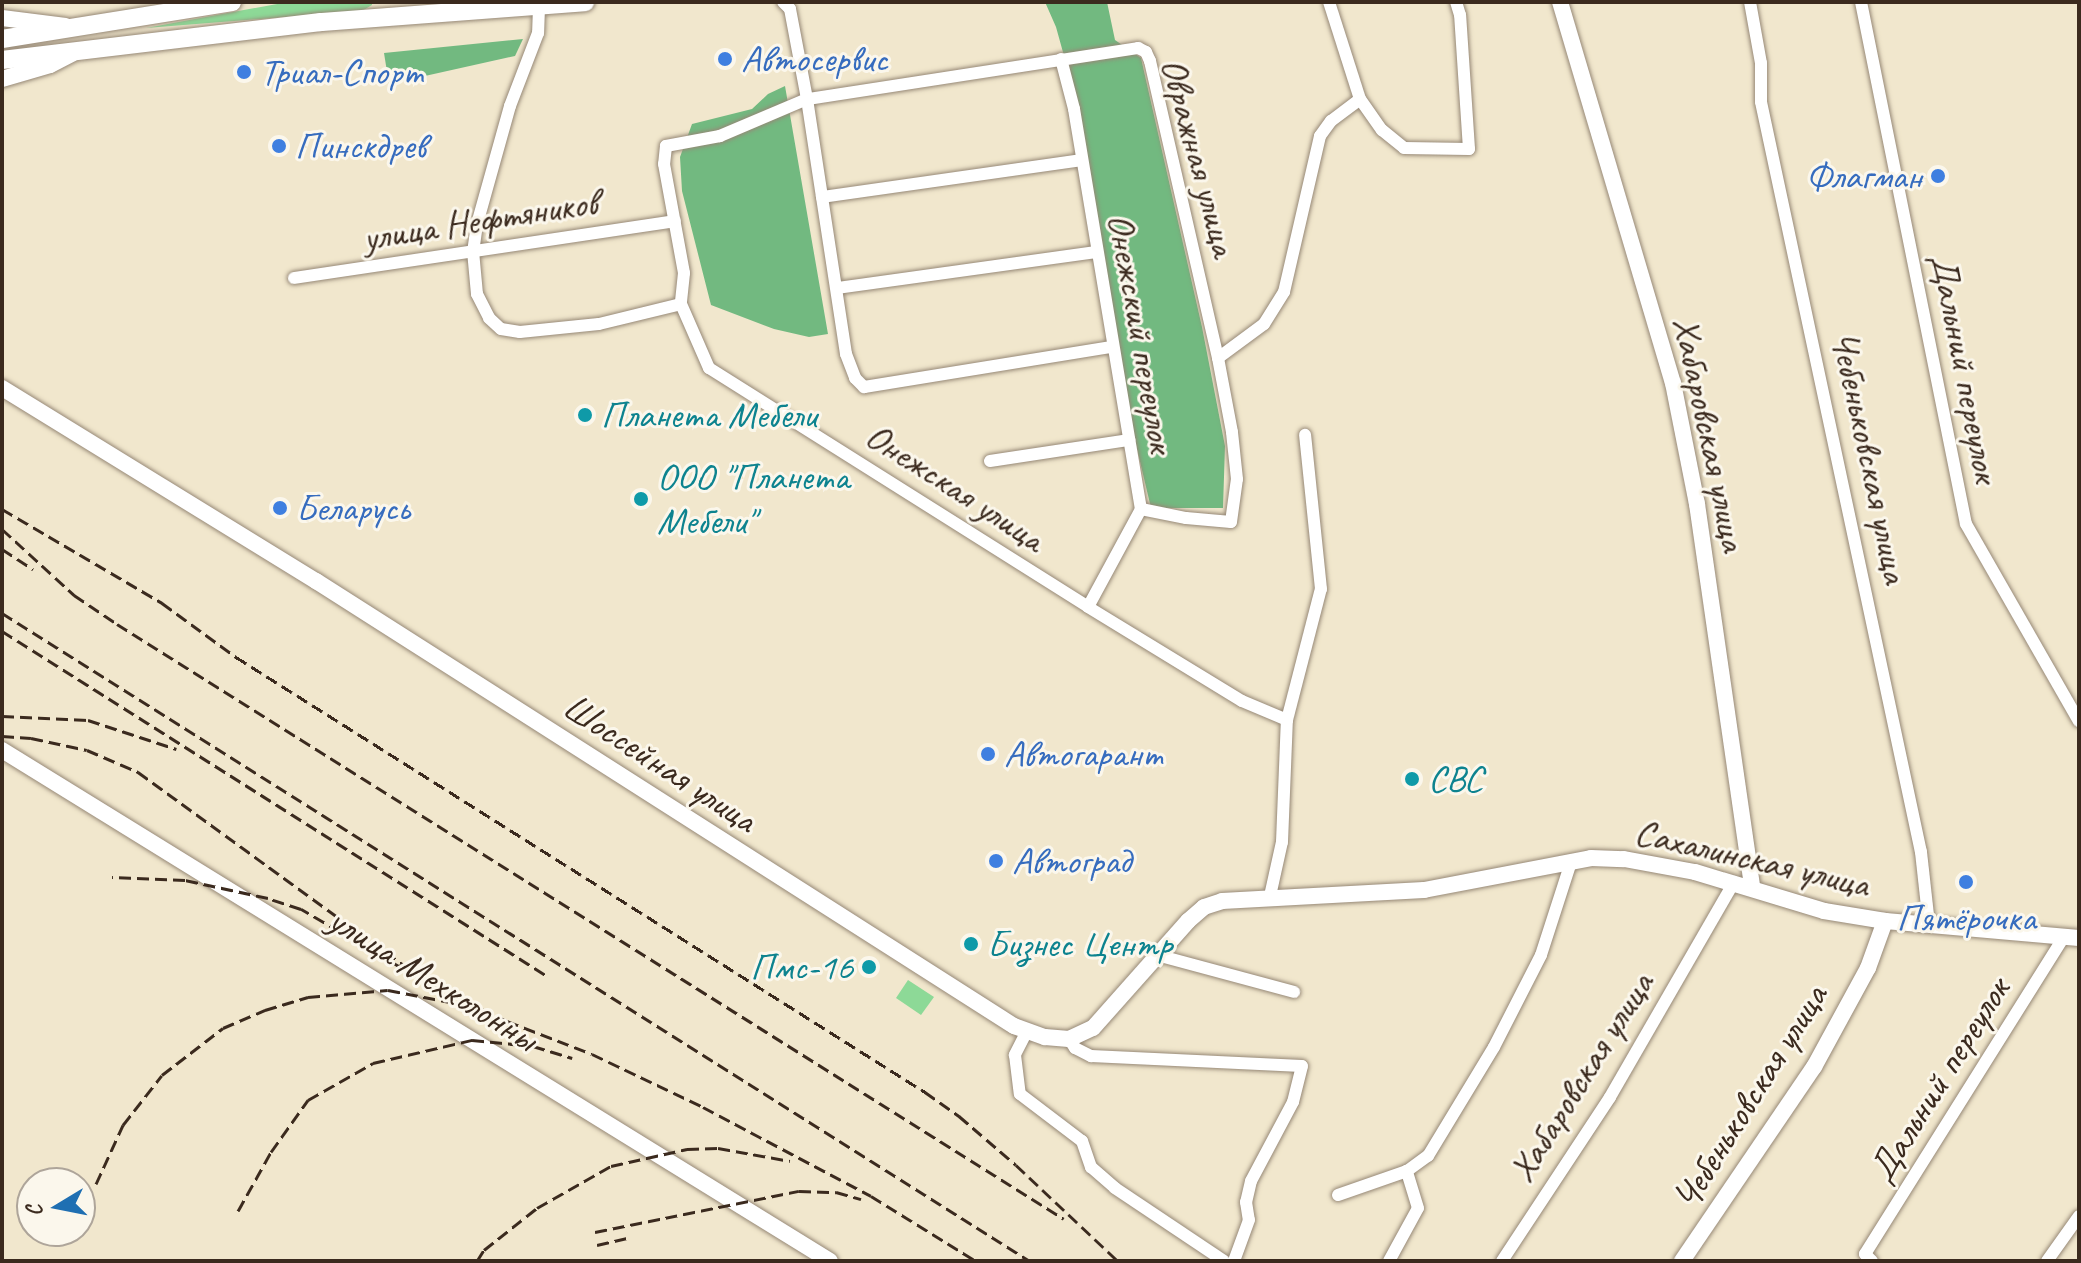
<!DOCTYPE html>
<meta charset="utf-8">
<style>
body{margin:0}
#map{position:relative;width:2081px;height:1263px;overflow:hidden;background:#f1e7cd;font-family:Caveat,sans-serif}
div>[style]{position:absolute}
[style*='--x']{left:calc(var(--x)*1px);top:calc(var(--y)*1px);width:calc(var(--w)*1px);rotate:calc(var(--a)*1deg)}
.green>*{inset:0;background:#8dd997}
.forest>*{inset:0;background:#72b980}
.roads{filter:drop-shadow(0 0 2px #968876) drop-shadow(0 0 2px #968876)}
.street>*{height:12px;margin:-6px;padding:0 6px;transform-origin:6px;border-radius:6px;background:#fff}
.secondary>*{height:16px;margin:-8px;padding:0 8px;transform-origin:8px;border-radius:8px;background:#fff}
.primary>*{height:18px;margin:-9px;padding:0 9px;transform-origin:9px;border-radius:9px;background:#fff}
.rail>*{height:3px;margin-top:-1.5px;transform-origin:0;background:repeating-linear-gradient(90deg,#3b2a1e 0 12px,transparent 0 18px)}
.dots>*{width:22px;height:22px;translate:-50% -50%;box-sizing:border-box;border:4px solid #fbf7ec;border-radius:50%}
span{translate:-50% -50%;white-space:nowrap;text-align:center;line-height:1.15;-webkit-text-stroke:6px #fbf7ec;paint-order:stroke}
.shop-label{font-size:38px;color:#366cbe}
.left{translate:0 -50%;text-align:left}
.right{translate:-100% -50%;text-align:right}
.street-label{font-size:38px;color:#3b2a1e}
.culture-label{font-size:38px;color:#0d838f}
.frame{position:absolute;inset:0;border:4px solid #3b2a1e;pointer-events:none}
.north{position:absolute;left:16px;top:1167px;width:80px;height:80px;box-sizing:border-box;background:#fbf7ec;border:2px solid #aea59a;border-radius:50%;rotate:260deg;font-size:22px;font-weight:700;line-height:32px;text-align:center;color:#3b2a1e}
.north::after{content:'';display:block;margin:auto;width:28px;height:36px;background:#1f6fb2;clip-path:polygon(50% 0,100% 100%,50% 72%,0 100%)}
</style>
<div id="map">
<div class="green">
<i style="clip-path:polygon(288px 2px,372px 2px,372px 5px,362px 11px,146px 28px)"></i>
<i style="clip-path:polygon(908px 980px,934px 997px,921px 1015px,896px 998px)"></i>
</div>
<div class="forest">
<i style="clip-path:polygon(1045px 2px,1107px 2px,1115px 40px,1141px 58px,1202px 327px,1225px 446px,1223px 508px,1151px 508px,1133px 432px,1074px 92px,1056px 27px)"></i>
<i style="clip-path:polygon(523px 39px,515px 56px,389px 84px,384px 53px)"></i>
<i style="clip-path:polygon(785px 86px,828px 334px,809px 337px,774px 329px,711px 305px,682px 191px,680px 157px,692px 124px,752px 109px,768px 94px)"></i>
</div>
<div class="roads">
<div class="street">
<i style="--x:783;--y:2;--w:10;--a:45"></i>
<i style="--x:790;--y:9;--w:92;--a:79.3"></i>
<i style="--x:807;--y:99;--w:258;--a:81.3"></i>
<i style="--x:846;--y:354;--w:26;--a:69"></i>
<i style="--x:855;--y:378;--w:13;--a:45"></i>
<i style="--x:864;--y:387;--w:251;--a:-9.2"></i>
<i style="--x:1329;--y:2;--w:102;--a:72.3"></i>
<i style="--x:1750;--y:2;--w:62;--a:79.8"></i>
<i style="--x:1761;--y:63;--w:39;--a:90"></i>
<i style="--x:1761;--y:102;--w:767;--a:77.96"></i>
<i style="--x:1921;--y:852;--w:73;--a:83.7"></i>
<i style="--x:1861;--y:2;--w:532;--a:78.63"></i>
<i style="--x:1966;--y:524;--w:227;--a:60.2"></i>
<i style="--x:539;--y:7;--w:26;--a:92"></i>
<i style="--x:538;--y:33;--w:78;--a:111"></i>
<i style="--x:510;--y:106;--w:123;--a:105.6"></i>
<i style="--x:477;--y:224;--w:27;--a:98"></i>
<i style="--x:473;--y:251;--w:43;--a:84.7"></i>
<i style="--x:477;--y:294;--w:27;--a:63"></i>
<i style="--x:489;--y:318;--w:16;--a:43"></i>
<i style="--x:501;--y:329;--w:19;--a:9"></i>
<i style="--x:520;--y:332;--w:79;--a:-5.8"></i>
<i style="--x:599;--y:324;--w:84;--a:-13.7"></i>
<i style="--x:1061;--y:59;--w:52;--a:75.4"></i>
<i style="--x:1074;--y:109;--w:406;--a:80.5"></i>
<i style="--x:1141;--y:509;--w:111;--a:118.4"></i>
<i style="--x:822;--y:197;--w:262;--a:-8.1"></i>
<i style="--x:294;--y:278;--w:385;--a:-8.5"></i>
<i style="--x:837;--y:288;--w:261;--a:-7.9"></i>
<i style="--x:1218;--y:358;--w:305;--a:-102.9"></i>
<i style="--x:1150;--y:61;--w:10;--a:-114"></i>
<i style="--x:1146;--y:52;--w:9;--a:-153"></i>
<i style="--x:1138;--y:48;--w:335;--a:171.2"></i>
<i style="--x:807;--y:99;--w:95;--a:157"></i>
<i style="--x:720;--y:136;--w:55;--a:169.5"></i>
<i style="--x:666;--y:146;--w:18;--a:96"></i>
<i style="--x:664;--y:164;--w:111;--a:79.6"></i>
<i style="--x:684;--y:273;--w:31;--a:96"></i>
<i style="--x:681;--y:304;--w:70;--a:66.4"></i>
<i style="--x:709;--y:368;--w:448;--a:32.2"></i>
<i style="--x:1088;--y:607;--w:180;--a:31.4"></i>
<i style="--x:1242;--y:701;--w:49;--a:22.9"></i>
<i style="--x:990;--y:461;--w:141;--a:-8.6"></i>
<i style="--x:1141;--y:509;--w:46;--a:11.3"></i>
<i style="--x:1186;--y:518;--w:45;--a:5.1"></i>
<i style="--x:1231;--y:522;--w:43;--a:-82.1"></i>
<i style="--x:1237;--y:479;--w:47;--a:-96.1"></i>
<i style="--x:1232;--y:432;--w:75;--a:-100.7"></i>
<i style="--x:1218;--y:358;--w:57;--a:-36.5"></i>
<i style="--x:1264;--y:324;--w:38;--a:-58"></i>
<i style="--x:1284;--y:292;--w:160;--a:-77"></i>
<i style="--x:1320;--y:136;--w:19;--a:-54"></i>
<i style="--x:1331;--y:121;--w:36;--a:-37"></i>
<i style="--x:1360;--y:99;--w:38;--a:55"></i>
<i style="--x:1382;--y:130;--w:28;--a:39"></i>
<i style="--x:1404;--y:148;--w:65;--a:0.9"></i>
<i style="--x:1469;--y:149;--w:134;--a:-93.8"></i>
<i style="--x:1460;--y:15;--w:14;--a:-107"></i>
<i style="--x:1270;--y:896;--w:55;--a:-77.5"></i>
<i style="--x:1282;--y:842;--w:122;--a:-87.7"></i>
<i style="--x:1287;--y:720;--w:135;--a:-75.5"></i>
<i style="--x:1321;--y:589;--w:155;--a:-95.9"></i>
<i style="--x:1157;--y:955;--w:142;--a:15.1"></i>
<i style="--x:1027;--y:1031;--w:27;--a:117"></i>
<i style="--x:1015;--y:1055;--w:39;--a:83"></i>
<i style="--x:1020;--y:1094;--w:78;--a:37.2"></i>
<i style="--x:1082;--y:1141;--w:28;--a:71"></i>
<i style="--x:1091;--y:1167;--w:32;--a:41"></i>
<i style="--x:1115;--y:1188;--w:131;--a:33.8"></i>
<i style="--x:1069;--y:1039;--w:11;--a:56"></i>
<i style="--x:1075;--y:1048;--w:18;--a:27"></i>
<i style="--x:1091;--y:1056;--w:211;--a:2.7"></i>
<i style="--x:1302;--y:1066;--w:37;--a:104"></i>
<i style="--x:1293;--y:1102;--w:89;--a:118"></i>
<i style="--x:1251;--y:1181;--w:22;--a:103"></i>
<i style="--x:1246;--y:1202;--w:18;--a:81"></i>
<i style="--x:1249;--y:1220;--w:44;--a:110.1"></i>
<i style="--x:1338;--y:1195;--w:73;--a:-19.2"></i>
<i style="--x:1407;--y:1171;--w:26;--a:-36"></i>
<i style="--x:1428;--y:1156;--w:127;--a:-58.8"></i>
<i style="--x:1494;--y:1047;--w:103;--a:-62.9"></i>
<i style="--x:1541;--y:955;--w:98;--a:-72.1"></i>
<i style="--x:1389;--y:1261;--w:60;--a:-61.3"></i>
<i style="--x:1418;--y:1208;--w:39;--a:-107"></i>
<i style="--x:1502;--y:1261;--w:196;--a:-56.6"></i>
<i style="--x:1610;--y:1097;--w:248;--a:-60"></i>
<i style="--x:1872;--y:1261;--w:10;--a:-135"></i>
<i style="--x:1865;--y:1254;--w:374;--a:-57.9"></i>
<i style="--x:2047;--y:1261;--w:55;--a:-54.6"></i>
</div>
<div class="secondary">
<i style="--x:1560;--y:2;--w:397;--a:73.5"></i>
<i style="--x:1673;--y:383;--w:123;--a:78.8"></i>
<i style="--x:1697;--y:504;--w:388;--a:81.8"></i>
<i style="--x:2;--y:18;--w:64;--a:7.1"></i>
<i style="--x:2;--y:79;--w:50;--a:-16.3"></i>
<i style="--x:50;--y:65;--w:25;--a:-27"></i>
<i style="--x:2;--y:388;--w:369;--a:31.6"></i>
<i style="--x:316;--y:581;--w:828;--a:32.52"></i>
<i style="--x:1014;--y:1026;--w:33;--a:20"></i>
<i style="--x:1045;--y:1037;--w:24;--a:5"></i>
<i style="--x:1069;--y:1039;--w:26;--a:-25"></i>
<i style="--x:1093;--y:1028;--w:143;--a:-48.4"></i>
<i style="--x:1188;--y:921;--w:21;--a:-41"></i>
<i style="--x:1204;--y:907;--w:19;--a:-18"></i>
<i style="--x:1222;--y:901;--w:202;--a:-3.1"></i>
<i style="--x:1424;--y:890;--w:170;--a:-10.8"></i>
<i style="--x:1591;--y:858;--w:33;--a:2"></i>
<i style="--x:1624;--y:859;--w:72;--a:10.4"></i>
<i style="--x:1695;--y:872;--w:135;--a:16.8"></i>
<i style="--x:1824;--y:911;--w:62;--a:9.3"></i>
<i style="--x:1885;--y:921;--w:195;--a:5"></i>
<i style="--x:2;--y:750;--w:973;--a:31.68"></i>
<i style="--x:1682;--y:1261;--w:235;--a:-55.8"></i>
<i style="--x:1814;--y:1067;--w:113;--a:-61.4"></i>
<i style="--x:1868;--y:968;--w:50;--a:-70.1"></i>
</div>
<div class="primary">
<i style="--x:2;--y:39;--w:233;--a:-9.1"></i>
<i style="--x:2;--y:60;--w:321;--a:-6.8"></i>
<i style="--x:321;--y:22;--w:265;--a:-4.3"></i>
</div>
</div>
<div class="rail">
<i style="--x:2;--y:509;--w:186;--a:30.4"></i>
<i style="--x:162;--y:603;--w:92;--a:36.1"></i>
<i style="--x:236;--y:657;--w:815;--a:32.27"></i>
<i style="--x:925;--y:1092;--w:42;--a:35.2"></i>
<i style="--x:959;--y:1116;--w:75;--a:40.7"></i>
<i style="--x:1016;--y:1165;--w:140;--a:43.3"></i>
<i style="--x:2;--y:529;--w:98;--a:42.5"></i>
<i style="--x:74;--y:595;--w:52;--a:34"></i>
<i style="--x:117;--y:624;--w:1118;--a:32.14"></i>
<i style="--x:2;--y:549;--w:37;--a:33"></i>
<i style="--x:2;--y:613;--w:1215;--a:32.23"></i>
<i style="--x:2;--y:631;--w:645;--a:32.33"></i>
<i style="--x:2;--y:716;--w:86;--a:2.7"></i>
<i style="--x:88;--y:720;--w:93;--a:18.2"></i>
<i style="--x:2;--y:736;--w:29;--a:4"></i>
<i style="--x:31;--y:738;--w:57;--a:12.1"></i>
<i style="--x:87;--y:750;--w:56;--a:23.3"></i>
<i style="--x:138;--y:772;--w:364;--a:36"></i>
<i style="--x:433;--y:986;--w:153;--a:-149.7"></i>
<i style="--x:301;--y:909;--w:35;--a:-162"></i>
<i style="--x:268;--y:898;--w:85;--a:-167.8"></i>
<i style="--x:185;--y:880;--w:73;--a:-177.6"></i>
<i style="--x:433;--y:986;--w:82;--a:25.3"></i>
<i style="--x:507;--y:1021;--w:91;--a:21.2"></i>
<i style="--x:592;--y:1054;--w:123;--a:25.5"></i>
<i style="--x:703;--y:1107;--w:190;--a:27.9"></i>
<i style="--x:871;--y:1196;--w:123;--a:31.8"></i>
<i style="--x:96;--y:1184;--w:65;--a:-65.4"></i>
<i style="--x:123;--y:1125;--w:63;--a:-52"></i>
<i style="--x:162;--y:1075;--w:77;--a:-37.6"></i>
<i style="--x:223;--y:1028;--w:46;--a:-23.2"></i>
<i style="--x:265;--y:1010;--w:45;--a:-16.8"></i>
<i style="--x:308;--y:997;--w:80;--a:-5"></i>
<i style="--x:388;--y:990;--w:63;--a:11"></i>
<i style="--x:238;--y:1211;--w:68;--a:-60.8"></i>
<i style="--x:271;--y:1152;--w:64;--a:-54.6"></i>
<i style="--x:308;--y:1100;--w:75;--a:-29.6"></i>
<i style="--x:373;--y:1063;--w:102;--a:-13.1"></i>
<i style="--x:472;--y:1040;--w:61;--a:5.6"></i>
<i style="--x:533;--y:1046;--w:41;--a:17.1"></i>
<i style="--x:595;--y:1232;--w:208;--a:-11.4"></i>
<i style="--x:799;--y:1191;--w:37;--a:2"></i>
<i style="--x:836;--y:1192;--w:26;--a:16"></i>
<i style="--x:597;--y:1245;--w:31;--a:-13"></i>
<i style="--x:477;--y:1261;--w:13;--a:-58"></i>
<i style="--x:484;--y:1250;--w:68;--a:-38.4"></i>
<i style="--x:537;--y:1208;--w:85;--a:-29.6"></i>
<i style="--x:611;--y:1166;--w:78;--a:-12.6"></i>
<i style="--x:687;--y:1149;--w:31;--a:-2"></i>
<i style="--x:718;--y:1148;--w:73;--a:10.2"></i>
</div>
<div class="dots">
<i style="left:725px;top:59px;background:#3f7fe0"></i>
<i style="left:244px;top:72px;background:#3f7fe0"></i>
<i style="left:279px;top:146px;background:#3f7fe0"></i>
<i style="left:1938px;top:176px;background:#3f7fe0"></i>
<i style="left:585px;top:415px;background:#0f9aa8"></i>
<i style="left:641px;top:499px;background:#0f9aa8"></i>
<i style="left:280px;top:508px;background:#3f7fe0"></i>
<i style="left:988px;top:754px;background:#3f7fe0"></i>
<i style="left:1412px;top:779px;background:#0f9aa8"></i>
<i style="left:996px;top:861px;background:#3f7fe0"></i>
<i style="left:1966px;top:882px;background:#3f7fe0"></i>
<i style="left:971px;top:944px;background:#0f9aa8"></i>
<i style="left:869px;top:967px;background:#0f9aa8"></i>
</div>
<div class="shop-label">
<span class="left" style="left:741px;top:59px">Автосервис</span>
<span class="left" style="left:260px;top:72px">Триал-Спорт</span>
<span class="left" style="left:295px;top:146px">Пинскдрев</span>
<span class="right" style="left:1922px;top:176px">Флагман</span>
<span class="left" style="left:296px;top:508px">Беларусь</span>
<span class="left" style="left:1004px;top:754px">Автогарант</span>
<span class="left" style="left:1012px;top:861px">Автоград</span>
<span style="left:1966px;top:918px">Пятёрочка</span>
</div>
<div class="street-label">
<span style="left:1199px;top:157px;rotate:75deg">Овражная улица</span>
<span style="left:480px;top:220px;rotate:-9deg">улица Нефтяников</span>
<span style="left:1141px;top:333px;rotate:80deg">Онежский переулок</span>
<span style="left:1965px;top:368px;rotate:79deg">Дальний переулок</span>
<span style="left:1710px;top:434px;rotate:78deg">Хабаровская улица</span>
<span style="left:1870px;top:457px;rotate:78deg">Чебеньковская улица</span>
<span style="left:955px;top:487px;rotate:33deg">Онежская улица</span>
<span style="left:660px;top:763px;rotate:33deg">Шоссейная улица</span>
<span style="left:1752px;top:858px;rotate:13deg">Сахалинская улица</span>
<span style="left:433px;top:979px;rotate:32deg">улица Мехколонны</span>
<span style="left:1581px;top:1077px;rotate:-58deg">Хабаровская улица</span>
<span style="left:1939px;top:1080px;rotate:-58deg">Дальний переулок</span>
<span style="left:1750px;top:1097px;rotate:-58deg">Чебеньковская улица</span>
</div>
<div class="culture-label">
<span class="left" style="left:601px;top:415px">Планета Мебели</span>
<span class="left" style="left:657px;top:499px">ООО "Планета<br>Мебели"</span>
<span class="left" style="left:1428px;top:779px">СВС</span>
<span class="left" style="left:987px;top:944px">Бизнес Центр</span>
<span class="right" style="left:853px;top:967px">Пмс-16</span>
</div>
<div class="frame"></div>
<div class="north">С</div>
</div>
